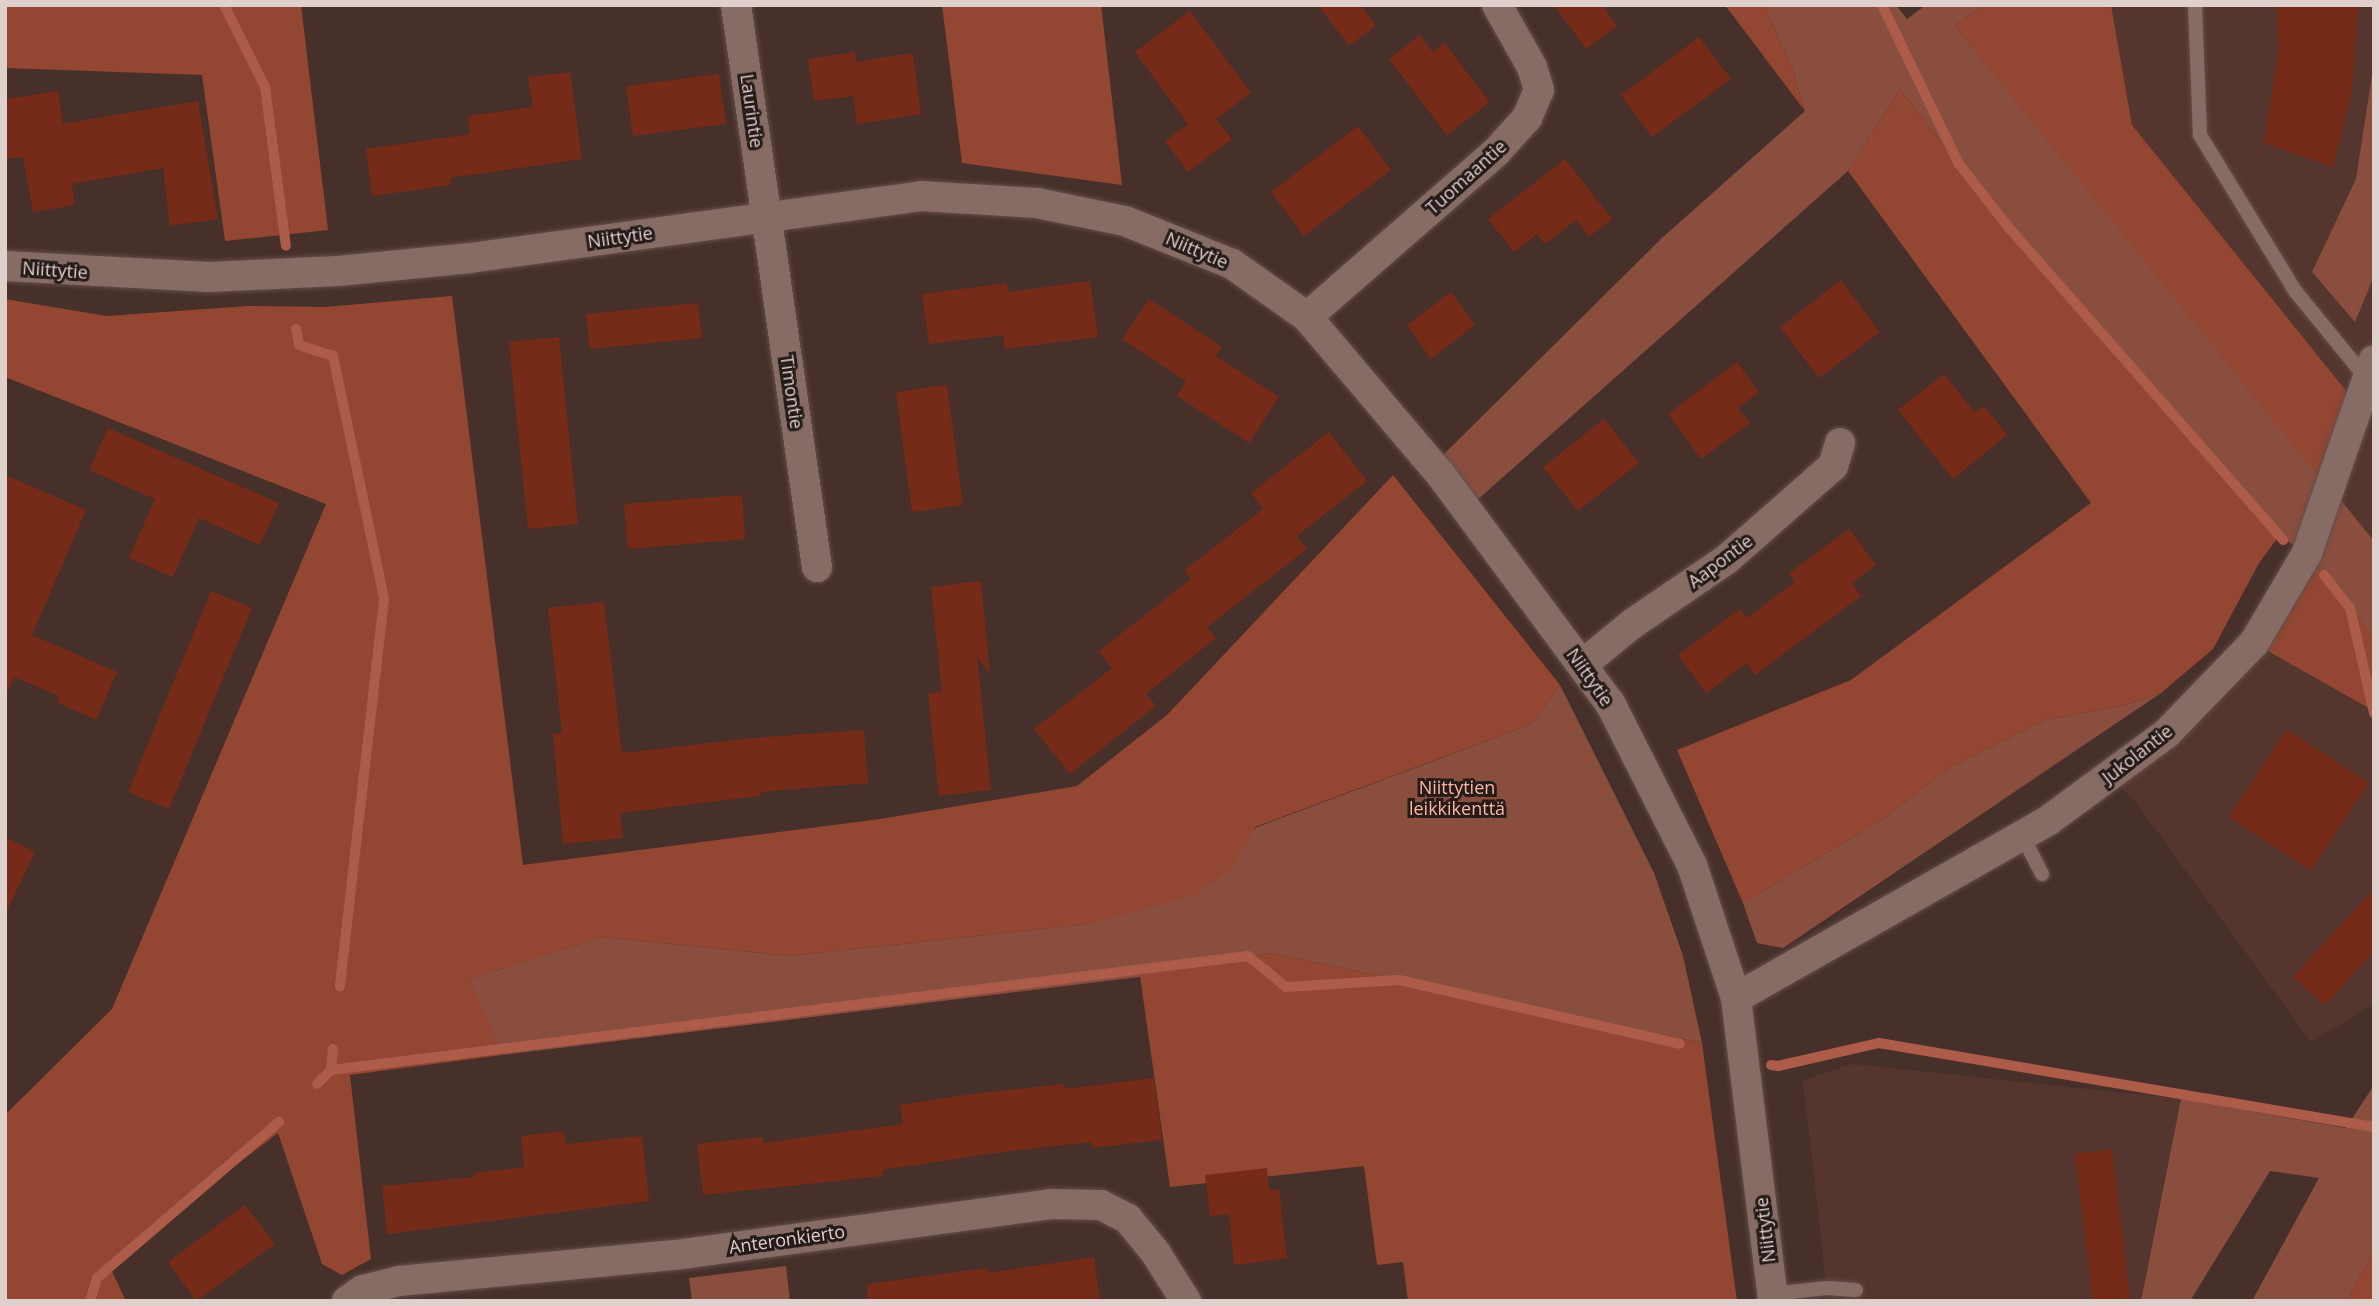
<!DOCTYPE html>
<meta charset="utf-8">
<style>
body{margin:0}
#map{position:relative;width:2379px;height:1306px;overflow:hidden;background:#47302a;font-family:"Open Sans",sans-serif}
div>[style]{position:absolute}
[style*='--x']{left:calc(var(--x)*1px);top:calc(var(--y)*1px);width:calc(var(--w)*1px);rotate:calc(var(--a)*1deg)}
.built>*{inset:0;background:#54362e}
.green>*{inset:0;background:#8a4e3f}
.forest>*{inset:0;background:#934632}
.stream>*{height:10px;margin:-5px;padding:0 5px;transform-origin:5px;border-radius:5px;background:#ac5c48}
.building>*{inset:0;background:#752b18}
.roads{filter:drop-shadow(0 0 2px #624e4a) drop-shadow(0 0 2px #624e4a)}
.lane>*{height:14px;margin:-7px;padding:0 7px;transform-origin:7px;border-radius:7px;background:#866c65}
.street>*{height:30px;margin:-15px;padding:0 15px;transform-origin:15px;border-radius:15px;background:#866c65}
span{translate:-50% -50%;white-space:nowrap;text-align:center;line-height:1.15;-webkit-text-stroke:6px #251b18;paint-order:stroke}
.street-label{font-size:18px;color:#dfd0cc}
.park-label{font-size:18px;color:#fab6a4}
.frame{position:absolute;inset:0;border:7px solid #dfd0cc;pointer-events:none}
</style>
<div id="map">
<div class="built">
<i style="clip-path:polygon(2111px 5px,2374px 5px,2374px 1004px,2311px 1042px,2137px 804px,2110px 775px,2254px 643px,2359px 408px,2132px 125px)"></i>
<i style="clip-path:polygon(1853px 1064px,2181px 1099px,2141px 1301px,1828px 1301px,1803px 1080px)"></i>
</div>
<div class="green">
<i style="clip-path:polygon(1764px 5px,1896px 5px,1907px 19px,1926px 5px,1985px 5px,1954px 25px,2374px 541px,2374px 637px,2307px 553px,2279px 536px,2010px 229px,1900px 89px,1848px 171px,1475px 502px,1442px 456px,1663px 237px,1805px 111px,1793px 70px)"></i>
<i style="clip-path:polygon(2374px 62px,2374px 276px,2355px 322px,2312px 272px,2356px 179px)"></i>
<i style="clip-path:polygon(1560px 685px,1654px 873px,1683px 956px,1702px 1043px,1270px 953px,1140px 969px,1142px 976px,1139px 977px,502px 1055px,469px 979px,603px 937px,790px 956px,1088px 924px,1255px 828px,1532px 724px)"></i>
<i style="clip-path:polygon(2161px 693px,1783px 948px,1757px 943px,1743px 903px,1882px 820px,1949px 768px,2045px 720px,2125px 705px)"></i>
<i style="clip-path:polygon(2374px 1085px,2374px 1252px,2346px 1301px,2252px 1301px,2319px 1178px,2270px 1171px,2190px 1301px,2141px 1301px,2181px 1099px,2346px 1128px)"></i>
<i style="clip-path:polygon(786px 1266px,790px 1301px,692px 1301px,689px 1278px)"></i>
</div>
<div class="forest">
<i style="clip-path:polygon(5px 5px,301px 5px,328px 230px,225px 241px,202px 75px,5px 68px)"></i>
<i style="clip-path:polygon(942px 5px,1101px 5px,1122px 185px,962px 163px)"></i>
<i style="clip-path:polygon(1725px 5px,1764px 5px,1793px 70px,1805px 111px)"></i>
<i style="clip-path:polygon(1985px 5px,2111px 5px,2132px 125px,2359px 407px,2330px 491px,1954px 25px)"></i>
<i style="clip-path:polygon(1900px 89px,2010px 229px,2279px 536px,2259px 563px,2213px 649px,2161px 693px,2125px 705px,2045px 720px,1949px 768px,1882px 820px,1743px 903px,1677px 750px,1851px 680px,2091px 503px,1848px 171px)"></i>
<i style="clip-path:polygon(452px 296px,523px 865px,880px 819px,1077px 786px,1167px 715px,1393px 475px,1560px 685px,1532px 724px,1255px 827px,1234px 866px,1196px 895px,1088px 924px,790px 956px,603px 937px,470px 979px,502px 1055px,350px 1075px,371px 1259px,342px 1275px,322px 1264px,278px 1133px,108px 1263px,126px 1301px,5px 1301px,5px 1115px,112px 1009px,326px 504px,5px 377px,5px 299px,107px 316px,247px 306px,325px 307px)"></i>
<i style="clip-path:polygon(2307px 553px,2374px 637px,2374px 711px,2254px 643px)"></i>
<i style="clip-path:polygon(1270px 953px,1702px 1043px,1737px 1301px,1408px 1301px,1403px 1262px,1377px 1265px,1364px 1166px,1170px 1187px,1139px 969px)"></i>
<i style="clip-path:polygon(2374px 1252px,2374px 1301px,2346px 1301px)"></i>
</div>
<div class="stream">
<i style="--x:224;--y:5;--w:92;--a:63.4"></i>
<i style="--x:265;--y:87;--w:160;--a:82.5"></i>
<i style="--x:1882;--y:5;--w:177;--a:64.2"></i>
<i style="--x:1959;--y:164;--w:83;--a:51.9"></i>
<i style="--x:2010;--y:229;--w:414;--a:48.7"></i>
<i style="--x:296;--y:329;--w:16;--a:79"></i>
<i style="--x:299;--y:345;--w:36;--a:18"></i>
<i style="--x:333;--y:356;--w:248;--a:78.1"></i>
<i style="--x:384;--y:599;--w:390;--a:96.5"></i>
<i style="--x:2324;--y:575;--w:42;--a:51.8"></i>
<i style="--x:2350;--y:608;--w:108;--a:77.1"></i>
<i style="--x:1771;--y:1065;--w:7;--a:8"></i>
<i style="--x:1778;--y:1066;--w:104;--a:-12.8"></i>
<i style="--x:1879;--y:1043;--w:502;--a:9.63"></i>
<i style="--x:331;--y:1070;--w:21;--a:-85"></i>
<i style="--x:317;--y:1084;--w:20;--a:-45"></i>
<i style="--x:331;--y:1070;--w:924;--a:-7.09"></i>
<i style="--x:1248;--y:956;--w:49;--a:39.2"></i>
<i style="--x:1286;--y:987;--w:113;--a:-3.5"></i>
<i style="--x:1399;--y:980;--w:288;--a:12.8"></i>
<i style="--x:90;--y:1301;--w:24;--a:-73"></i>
<i style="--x:97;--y:1278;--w:240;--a:-40.6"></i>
</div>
<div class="building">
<i style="clip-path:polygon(1318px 5px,1361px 5px,1376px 26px,1349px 46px)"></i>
<i style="clip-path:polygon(1554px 5px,1602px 5px,1617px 26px,1586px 49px)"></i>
<i style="clip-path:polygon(2277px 5px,2358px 5px,2352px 90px,2333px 167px,2264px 143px,2279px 48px)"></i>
<i style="clip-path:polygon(1190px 11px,1251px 93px,1216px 119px,1232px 139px,1188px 172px,1165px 141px,1188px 124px,1135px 52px)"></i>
<i style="clip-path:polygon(1420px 35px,1433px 52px,1444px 43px,1490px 102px,1447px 135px,1389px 59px)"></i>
<i style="clip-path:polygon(1699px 37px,1731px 79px,1652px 137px,1621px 95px)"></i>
<i style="clip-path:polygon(855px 52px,856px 62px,913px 53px,921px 114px,857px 124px,853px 96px,814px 101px,808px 59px)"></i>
<i style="clip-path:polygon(570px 72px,582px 159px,450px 178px,451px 185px,372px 196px,366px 149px,470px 134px,468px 116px,533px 107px,528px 77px)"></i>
<i style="clip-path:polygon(719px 74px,726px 124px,633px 136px,626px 86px)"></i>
<i style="clip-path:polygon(58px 91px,63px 124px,198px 101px,218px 219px,170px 226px,163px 168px,72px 184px,75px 205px,33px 212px,23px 157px,5px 159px,5px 99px)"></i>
<i style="clip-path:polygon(1358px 126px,1391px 170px,1304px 236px,1271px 192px)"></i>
<i style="clip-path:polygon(1565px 159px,1612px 219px,1589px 237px,1576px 220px,1545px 244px,1537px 234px,1514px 252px,1488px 219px)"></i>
<i style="clip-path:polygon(1841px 280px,1880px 332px,1819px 378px,1780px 327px)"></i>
<i style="clip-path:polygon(1090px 281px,1098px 337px,1005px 349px,1003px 335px,929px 344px,922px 294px,1007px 283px,1008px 292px)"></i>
<i style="clip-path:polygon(1451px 292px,1475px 325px,1431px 359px,1407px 325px)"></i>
<i style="clip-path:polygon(1149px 299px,1222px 347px,1216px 356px,1279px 397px,1249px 443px,1177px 396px,1186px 381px,1122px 339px)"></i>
<i style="clip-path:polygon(698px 303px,702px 338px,590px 349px,586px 314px)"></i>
<i style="clip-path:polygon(559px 337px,578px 524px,528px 529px,509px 342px)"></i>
<i style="clip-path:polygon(1737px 362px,1759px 392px,1738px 408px,1750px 423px,1701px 459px,1668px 414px)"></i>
<i style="clip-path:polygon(1944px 374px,1975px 413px,1984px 406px,2007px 435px,1953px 479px,1898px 410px)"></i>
<i style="clip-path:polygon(947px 385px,963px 505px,912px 512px,896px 392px)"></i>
<i style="clip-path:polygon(1604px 419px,1639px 463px,1578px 511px,1543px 467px)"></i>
<i style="clip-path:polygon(108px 428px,279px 503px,260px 545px,199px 518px,173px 577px,129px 558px,155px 499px,89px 470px)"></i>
<i style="clip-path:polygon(1329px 432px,1367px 481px,1297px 536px,1307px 549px,1207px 627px,1216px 638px,1146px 694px,1156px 706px,1070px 774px,1034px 729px,1112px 668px,1099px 651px,1191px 579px,1185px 570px,1263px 509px,1251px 493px)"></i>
<i style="clip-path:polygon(5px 475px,86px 510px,32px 635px,117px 672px,96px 720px,56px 702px,59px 696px,14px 677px,5px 698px)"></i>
<i style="clip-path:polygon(742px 495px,745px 539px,628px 549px,624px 504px)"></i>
<i style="clip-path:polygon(1849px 529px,1876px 565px,1852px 583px,1861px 596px,1755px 675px,1747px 663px,1706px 693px,1678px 655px,1740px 609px,1747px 618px,1795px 582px,1789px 573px)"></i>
<i style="clip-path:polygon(981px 581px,990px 674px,977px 657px,991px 790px,939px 796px,928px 693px,942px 692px,931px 587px)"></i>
<i style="clip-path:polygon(211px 591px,252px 608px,169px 809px,128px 792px)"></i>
<i style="clip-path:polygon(604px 602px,622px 753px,753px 738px,864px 730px,868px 783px,760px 792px,760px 796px,620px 813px,623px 838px,563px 844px,553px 734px,562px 733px,548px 608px)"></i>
<i style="clip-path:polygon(2286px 729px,2369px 783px,2311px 871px,2229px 817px)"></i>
<i style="clip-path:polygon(5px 837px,35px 852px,5px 915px)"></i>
<i style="clip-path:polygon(2374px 889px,2374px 951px,2325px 1005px,2293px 977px)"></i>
<i style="clip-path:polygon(1154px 1078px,1162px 1140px,1092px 1148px,1091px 1142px,1002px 1152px,882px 1170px,883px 1176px,703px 1195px,697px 1144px,762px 1137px,763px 1143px,903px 1124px,900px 1105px,972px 1094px,1064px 1084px,1065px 1089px)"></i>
<i style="clip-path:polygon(564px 1131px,566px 1144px,642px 1136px,649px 1201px,387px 1234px,382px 1186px,475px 1177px,475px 1173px,524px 1167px,521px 1136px)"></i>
<i style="clip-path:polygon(2112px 1149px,2130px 1298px,2093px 1301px,2075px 1154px)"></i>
<i style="clip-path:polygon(1267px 1168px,1269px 1190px,1279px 1189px,1287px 1258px,1234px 1265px,1229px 1214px,1210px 1216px,1205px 1175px)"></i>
<i style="clip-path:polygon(245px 1205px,275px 1244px,196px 1301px,168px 1262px)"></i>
<i style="clip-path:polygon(1094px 1257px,1100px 1301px,868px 1301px,867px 1284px,987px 1268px,988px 1273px)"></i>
</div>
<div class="roads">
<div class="lane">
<i style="--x:2195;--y:5;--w:130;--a:87.8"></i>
<i style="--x:2200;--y:135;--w:184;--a:58.6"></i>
<i style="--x:2296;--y:292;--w:112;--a:50.8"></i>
<i style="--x:2022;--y:835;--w:44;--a:62.9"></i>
<i style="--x:1772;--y:1294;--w:55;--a:-6.2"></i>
<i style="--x:1827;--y:1288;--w:29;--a:4"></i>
</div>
<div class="street">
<i style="--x:736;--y:5;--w:568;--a:81.8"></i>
<i style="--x:5;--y:266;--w:204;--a:3.1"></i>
<i style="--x:209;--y:277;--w:129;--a:-2.7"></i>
<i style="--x:338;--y:271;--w:133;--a:-5.6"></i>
<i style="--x:470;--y:258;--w:455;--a:-7.8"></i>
<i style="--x:921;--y:196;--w:116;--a:3.5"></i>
<i style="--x:1037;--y:203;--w:90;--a:11.6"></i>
<i style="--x:1125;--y:221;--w:115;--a:21.9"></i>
<i style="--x:1232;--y:264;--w:92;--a:35.2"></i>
<i style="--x:1307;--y:317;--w:207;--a:49.7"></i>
<i style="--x:1441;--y:475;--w:284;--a:53.5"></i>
<i style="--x:1610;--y:703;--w:182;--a:63.2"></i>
<i style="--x:1692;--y:865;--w:140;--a:71.7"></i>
<i style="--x:1736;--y:998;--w:305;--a:83"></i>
<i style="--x:1307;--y:317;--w:252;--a:-41.1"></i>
<i style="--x:1497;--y:151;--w:45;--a:-47.7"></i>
<i style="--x:1527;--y:118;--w:30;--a:-67"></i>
<i style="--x:1539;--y:90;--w:24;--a:-107"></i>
<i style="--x:1532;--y:67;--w:71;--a:-119.4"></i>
<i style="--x:1582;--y:665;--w:65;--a:-39.4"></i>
<i style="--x:1632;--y:624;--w:115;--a:-34.4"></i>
<i style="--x:1727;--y:559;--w:141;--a:-41.3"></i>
<i style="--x:1833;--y:466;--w:24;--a:-73"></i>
<i style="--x:1736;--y:998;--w:360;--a:-29.6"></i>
<i style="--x:2049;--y:820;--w:147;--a:-36.4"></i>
<i style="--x:2167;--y:733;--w:125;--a:-46"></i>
<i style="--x:2254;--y:643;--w:104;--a:-59.5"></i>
<i style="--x:2307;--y:553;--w:204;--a:-70.9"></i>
<i style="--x:347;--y:1301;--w:19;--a:-35"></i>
<i style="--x:363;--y:1290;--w:37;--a:-14"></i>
<i style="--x:399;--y:1281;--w:277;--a:-5.4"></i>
<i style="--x:675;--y:1255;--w:379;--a:-7.7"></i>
<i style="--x:1051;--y:1204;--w:50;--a:1.1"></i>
<i style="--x:1101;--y:1205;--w:30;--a:27"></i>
<i style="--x:1128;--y:1219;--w:43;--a:50.7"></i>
<i style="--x:1155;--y:1252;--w:58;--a:57.7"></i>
</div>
</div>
<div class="street-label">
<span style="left:752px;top:111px;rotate:82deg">Laurintie</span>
<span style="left:1466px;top:177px;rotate:-42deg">Tuomaantie</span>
<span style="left:620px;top:237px;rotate:-8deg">Niittytie</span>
<span style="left:1197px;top:250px;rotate:23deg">Niittytie</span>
<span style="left:55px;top:270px;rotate:4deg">Niittytie</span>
<span style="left:792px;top:392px;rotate:82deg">Timontie</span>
<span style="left:1720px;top:561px;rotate:-37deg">Aapontie</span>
<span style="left:1590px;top:677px;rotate:55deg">Niittytie</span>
<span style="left:2137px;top:754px;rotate:-38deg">Jukolantie</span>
<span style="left:1765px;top:1230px;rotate:-97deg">Niittytie</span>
<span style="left:787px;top:1239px;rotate:-8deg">Anteronkierto</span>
</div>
<div class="park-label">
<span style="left:1457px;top:798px">Niittytien<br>leikkikenttä</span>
</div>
<div class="frame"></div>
</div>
